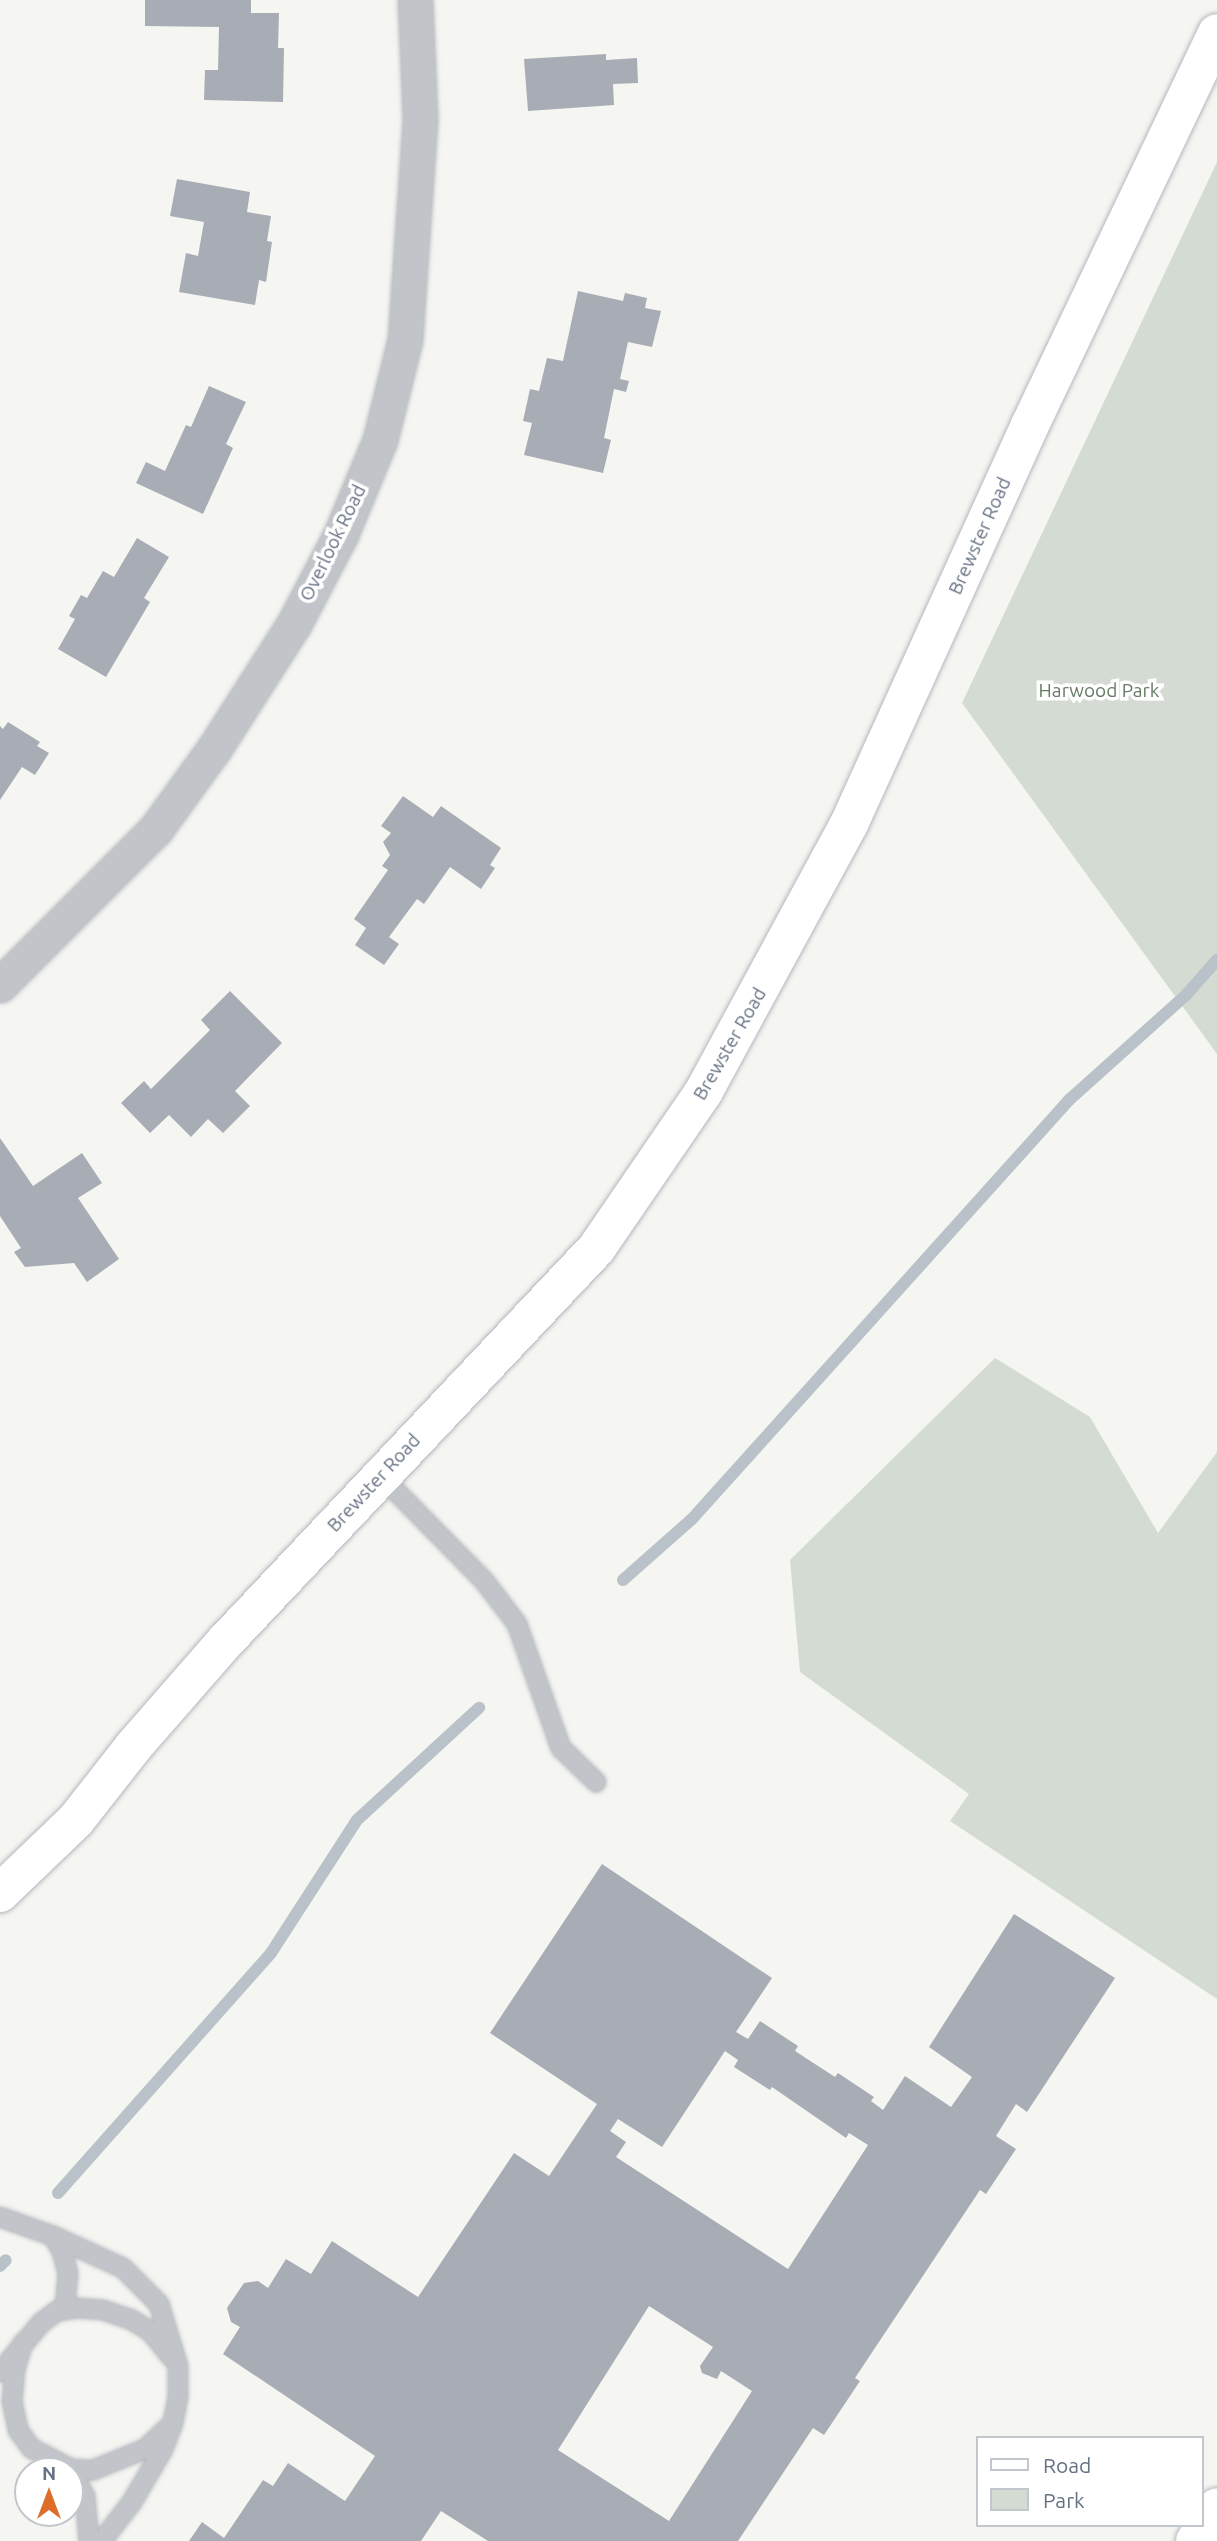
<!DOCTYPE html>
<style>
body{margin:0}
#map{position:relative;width:1217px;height:2541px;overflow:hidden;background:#f5f6f2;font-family:Ubuntu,sans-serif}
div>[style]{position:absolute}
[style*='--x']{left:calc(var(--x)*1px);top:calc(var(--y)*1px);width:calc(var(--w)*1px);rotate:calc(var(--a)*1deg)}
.green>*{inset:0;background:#d4dbd2}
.stream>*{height:12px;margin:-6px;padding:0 6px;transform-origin:6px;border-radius:6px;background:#b9c2c8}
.building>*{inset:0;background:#a8adb5}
.roads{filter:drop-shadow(0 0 2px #b4b7bd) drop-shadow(0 0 2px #b4b7bd)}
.lane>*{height:18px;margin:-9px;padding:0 9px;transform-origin:9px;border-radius:9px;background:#c1c4c8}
.street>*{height:33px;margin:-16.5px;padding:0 16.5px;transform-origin:16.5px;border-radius:16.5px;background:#c1c4c8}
.secondary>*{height:38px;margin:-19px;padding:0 19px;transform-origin:19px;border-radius:19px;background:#fff}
.primary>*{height:38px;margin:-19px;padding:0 19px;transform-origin:19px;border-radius:19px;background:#fff}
span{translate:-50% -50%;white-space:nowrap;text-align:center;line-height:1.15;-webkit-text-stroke:7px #fff;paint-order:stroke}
.street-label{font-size:19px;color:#667283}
.park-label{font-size:19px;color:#667a64}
.legend{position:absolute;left:976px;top:2436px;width:228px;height:91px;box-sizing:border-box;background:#fff;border:2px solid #c2c7cd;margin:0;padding:9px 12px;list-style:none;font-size:21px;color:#667283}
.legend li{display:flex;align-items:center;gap:14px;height:35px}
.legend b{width:35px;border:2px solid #c2c7cd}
.north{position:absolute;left:14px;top:2457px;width:70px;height:70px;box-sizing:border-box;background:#fff;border:2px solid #c2c7cd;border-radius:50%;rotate:0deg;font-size:19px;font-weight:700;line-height:28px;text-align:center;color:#667283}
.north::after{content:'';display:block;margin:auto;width:24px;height:32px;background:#de6d2a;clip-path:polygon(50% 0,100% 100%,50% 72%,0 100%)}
</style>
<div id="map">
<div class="green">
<i style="clip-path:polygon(1217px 162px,1217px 1054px,962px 703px)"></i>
<i style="clip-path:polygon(995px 1358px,1090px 1417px,1158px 1533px,1217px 1452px,1217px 1999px,950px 1821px,969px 1794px,800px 1672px,790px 1560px)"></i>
</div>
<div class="stream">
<i style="--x:623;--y:1580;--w:92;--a:-41.5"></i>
<i style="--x:692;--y:1519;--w:564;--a:-48.02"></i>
<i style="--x:1069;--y:1100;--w:157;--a:-41.9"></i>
<i style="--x:1186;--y:995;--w:47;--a:-48.5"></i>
<i style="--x:58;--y:2193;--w:321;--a:-48.4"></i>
<i style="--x:271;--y:1953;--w:158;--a:-57.1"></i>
<i style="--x:357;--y:1820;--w:166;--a:-42.6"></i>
<i style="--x:0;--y:2266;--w:8;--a:-45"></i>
</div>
<div class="building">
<i style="clip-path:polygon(145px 0,251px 0,251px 13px,279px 13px,278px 48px,284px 48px,283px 102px,204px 100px,205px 70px,218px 70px,219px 27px,145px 26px)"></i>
<i style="clip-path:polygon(606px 54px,606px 60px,637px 58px,638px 83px,613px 84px,614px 105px,528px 111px,524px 59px)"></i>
<i style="clip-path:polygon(177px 179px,250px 192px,247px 212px,271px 216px,267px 241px,272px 242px,266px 282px,259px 280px,255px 305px,179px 292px,186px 253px,198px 256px,204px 222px,170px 216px)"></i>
<i style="clip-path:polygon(578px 291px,623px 301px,625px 293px,647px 298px,645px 308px,661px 311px,652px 347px,628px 342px,620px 379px,629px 381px,626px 392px,614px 389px,604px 438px,611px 440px,603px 473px,524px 455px,532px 423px,523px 421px,530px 389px,539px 391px,547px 358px,563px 361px)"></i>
<i style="clip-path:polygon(209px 386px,246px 402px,226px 444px,233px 448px,203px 514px,136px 483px,146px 462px,165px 471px,186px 425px,191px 427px)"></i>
<i style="clip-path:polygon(137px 538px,169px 557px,144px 598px,150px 602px,106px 677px,58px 649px,75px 619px,69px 616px,81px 595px,87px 598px,103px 571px,114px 577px)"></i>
<i style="clip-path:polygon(8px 722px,40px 742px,37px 746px,49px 753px,35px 775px,22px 767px,0 800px,0 726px,3px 729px)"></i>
<i style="clip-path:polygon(403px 796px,433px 817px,441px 806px,501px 848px,490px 865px,495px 868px,481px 889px,450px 867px,424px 904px,417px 899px,389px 937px,399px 944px,384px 965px,355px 945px,366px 928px,354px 919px,388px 870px,382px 866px,390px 855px,383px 842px,391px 833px,381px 826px)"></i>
<i style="clip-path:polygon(230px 991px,282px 1043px,235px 1091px,250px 1106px,223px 1133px,208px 1119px,191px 1137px,169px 1115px,150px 1133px,121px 1103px,144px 1081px,151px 1089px,210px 1030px,201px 1020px)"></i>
<i style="clip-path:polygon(0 1138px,33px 1186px,82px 1153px,102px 1183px,78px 1198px,119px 1259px,87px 1282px,74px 1263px,25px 1267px,14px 1252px,21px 1248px,0 1216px)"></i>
<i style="clip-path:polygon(evenodd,602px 1864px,772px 1978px,736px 2032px,748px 2039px,760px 2021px,798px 2046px,795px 2051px,835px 2077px,838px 2073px,874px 2097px,871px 2101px,883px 2110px,905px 2076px,951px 2107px,972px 2077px,929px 2047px,1014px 1914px,1115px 1978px,1027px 2112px,1016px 2104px,996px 2136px,1016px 2149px,986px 2194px,980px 2190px,855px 2378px,860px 2381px,824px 2435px,813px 2428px,738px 2541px,488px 2541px,441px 2511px,421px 2541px,189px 2541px,202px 2522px,224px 2538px,263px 2480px,273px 2486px,288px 2463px,345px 2501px,375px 2456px,223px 2354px,240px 2327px,231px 2322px,227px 2308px,244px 2283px,258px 2281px,268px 2288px,286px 2259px,311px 2274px,332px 2241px,418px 2297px,514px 2153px,549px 2176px,597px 2104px,490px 2033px,602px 1864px,725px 2051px,738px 2060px,734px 2067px,770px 2090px,772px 2087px,846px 2138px,849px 2133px,868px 2145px,788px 2269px,616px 2157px,626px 2142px,610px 2131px,618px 2119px,662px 2147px,725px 2051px,602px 1864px,649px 2306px,713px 2347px,700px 2366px,702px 2373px,717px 2379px,721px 2371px,752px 2391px,669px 2521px,558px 2450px,649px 2306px)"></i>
</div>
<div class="roads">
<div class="lane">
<i style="--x:381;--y:1476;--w:148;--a:45.5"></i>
<i style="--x:485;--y:1582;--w:53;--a:52.7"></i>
<i style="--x:517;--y:1624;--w:132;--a:70.5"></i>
<i style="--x:561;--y:1748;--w:49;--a:44.2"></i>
<i style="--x:0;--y:2217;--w:56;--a:19.7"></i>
<i style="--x:53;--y:2236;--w:77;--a:24.6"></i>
<i style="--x:123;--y:2268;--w:51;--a:45"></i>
<i style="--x:159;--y:2304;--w:65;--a:73"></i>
<i style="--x:178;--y:2366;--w:31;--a:90"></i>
<i style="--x:178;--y:2397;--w:26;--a:101"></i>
<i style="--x:173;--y:2423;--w:30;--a:111"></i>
<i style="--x:162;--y:2451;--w:59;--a:120.5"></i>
<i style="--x:132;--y:2502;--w:49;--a:127.6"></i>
<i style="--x:53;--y:2236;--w:17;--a:59"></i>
<i style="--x:62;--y:2251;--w:23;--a:75"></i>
<i style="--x:68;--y:2273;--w:37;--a:95"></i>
<i style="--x:23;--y:2343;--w:27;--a:107"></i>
<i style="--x:15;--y:2369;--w:32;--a:95"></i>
<i style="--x:12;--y:2401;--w:30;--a:78"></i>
<i style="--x:18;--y:2430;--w:22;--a:54"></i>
<i style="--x:31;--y:2448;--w:45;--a:27.7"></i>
<i style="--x:71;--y:2469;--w:22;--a:3"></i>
<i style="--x:93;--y:2470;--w:56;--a:-22"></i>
<i style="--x:145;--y:2449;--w:33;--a:-43"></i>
<i style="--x:0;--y:2372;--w:64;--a:-50.1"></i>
<i style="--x:41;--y:2323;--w:20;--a:-37"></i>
<i style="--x:57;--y:2311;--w:19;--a:-9"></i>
<i style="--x:76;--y:2308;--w:27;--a:4"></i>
<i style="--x:103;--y:2310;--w:31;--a:19"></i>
<i style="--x:132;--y:2320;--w:22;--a:32"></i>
<i style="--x:151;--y:2332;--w:33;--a:51"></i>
<i style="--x:71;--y:2469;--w:30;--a:63"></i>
<i style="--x:85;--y:2496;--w:45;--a:84.9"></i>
</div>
<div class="street">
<i style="--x:0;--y:985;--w:221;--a:-45"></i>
<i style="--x:156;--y:829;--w:99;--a:-54.1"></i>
<i style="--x:214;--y:749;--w:148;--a:-57.4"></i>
<i style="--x:294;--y:624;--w:102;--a:-62.4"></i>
<i style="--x:341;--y:534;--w:102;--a:-67.5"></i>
<i style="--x:380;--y:440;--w:103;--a:-76"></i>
<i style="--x:405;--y:340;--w:223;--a:-86.1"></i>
<i style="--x:420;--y:118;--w:118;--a:-92.4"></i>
</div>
<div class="secondary">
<i style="--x:0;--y:1893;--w:105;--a:-43.8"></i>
<i style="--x:76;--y:1820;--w:94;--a:-51.9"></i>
<i style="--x:134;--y:1746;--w:134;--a:-48.9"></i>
<i style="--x:222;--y:1645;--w:545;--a:-46.64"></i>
<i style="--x:596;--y:1249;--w:191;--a:-55.6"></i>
<i style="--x:704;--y:1091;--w:304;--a:-61.5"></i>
<i style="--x:849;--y:824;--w:438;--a:-65.6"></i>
<i style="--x:1030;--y:425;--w:434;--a:-64.5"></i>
</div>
<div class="primary">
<i style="--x:1195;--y:2541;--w:40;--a:-57.1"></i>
</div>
</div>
<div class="street-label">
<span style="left:980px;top:536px;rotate:-66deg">Brewster Road</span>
<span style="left:333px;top:543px;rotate:-64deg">Overlook Road</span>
<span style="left:730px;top:1044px;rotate:-60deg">Brewster Road</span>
<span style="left:374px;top:1483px;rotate:-47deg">Brewster Road</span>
</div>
<div class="park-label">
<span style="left:1099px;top:691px">Harwood Park</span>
</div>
<ul class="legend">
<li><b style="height:9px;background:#fff"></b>Road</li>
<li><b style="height:19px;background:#d4dbd2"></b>Park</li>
</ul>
<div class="north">N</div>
</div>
